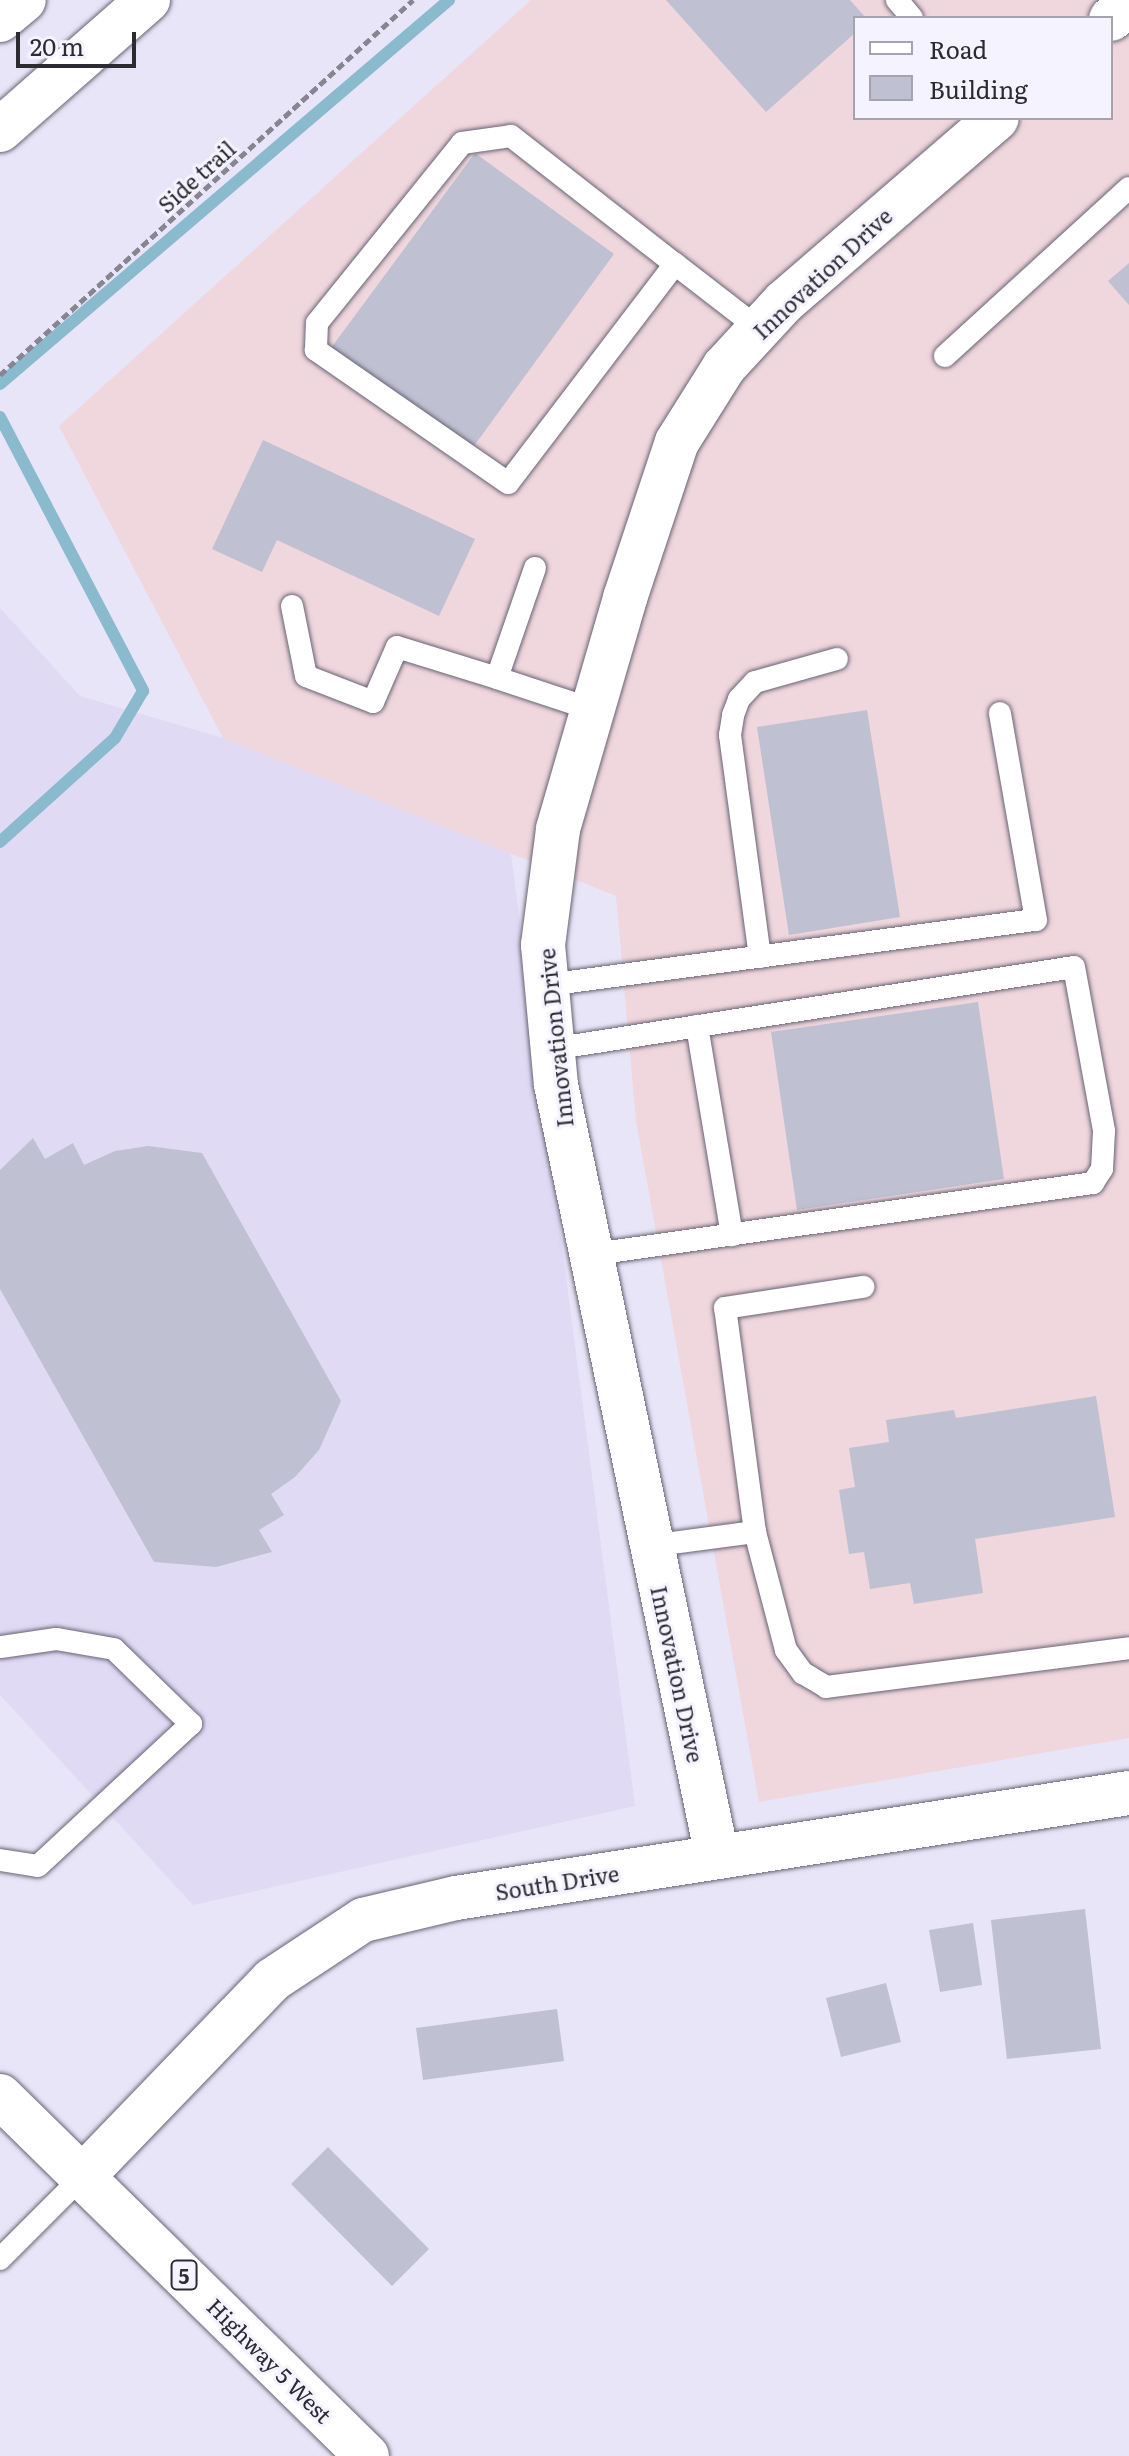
<!DOCTYPE html>
<style>
body{margin:0}
#map{position:relative;width:1129px;height:2456px;overflow:hidden;background:#e9e5f8;font-family:Literata,serif}
div>[style]{position:absolute}
[style*='--x']{left:calc(var(--x)*1px);top:calc(var(--y)*1px);width:calc(var(--w)*1px);rotate:calc(var(--a)*1deg)}
.built>*{inset:0;background:#e0daf5}
.industrial>*{inset:0;background:#f0d6dd}
.stream>*{height:12px;margin:-6px;padding:0 6px;transform-origin:6px;border-radius:6px;background:#89bace}
.building>*{inset:0;background:#bfc0d2}
.path>*{height:5px;margin-top:-2.5px;transform-origin:0;background:repeating-linear-gradient(90deg,#888592 0 8px,transparent 0 12px)}
.roads{filter:drop-shadow(0 0 2px #676474) drop-shadow(0 0 2px #676474)}
.lane>*{height:22px;margin:-11px;padding:0 11px;transform-origin:11px;border-radius:11px;background:#fff}
.street>*{height:44px;margin:-22px;padding:0 22px;transform-origin:22px;border-radius:22px;background:#fff}
.primary>*{height:44px;margin:-22px;padding:0 22px;transform-origin:22px;border-radius:22px;background:#fff}
.highway>*{height:44px;margin:-22px;padding:0 22px;transform-origin:22px;border-radius:22px;background:#fff}
span{translate:-50% -50%;white-space:nowrap;text-align:center;line-height:1.15;-webkit-text-stroke:6px #f5f3ff;paint-order:stroke}
.shield-label span{padding:2px 6px;background:#f5f3ff;border:2px solid;border-radius:6px;-webkit-text-stroke-width:0}
.shield-label{font-size:20px;color:#2c2b32;font-weight:700}
.street-label{font-size:22px;color:#2c2b32}
.legend{position:absolute;left:853px;top:16px;width:260px;height:104px;box-sizing:border-box;background:#f5f3ff;border:2px solid #a5a3ad;margin:0;padding:10px 14px;list-style:none;font-size:24px;color:#2c2b32}
.legend li{display:flex;align-items:center;gap:16px;height:40px}
.legend b{width:40px;border:2px solid #a5a3ad}
.scale{position:absolute;left:16px;top:32px;width:120px;height:36px;box-sizing:border-box;border:4px solid #2c2b32;border-top:0;padding-left:10px;font-size:24px;line-height:28px;white-space:nowrap;color:#2c2b32;-webkit-text-stroke:6px #f5f3ff;paint-order:stroke}
</style>
<div id="map">
<div class="built">
<i style="clip-path:polygon(0 608px,80px 696px,223px 738px,511px 854px,635px 1806px,193px 1905px,0 1695px)"></i>
</div>
<div class="industrial">
<i style="clip-path:polygon(evenodd,531px 0,1129px 0,1129px 1738px,759px 1802px,636px 1121px,616px 896px,223px 738px,59px 426px,531px 0,855px 18px,1111px 18px,1111px 118px,855px 118px,855px 18px)"></i>
</div>
<div class="stream">
<i style="--x:0;--y:384;--w:591;--a:-40.54"></i>
<i style="--x:0;--y:417;--w:309;--a:62.4"></i>
<i style="--x:143;--y:691;--w:55;--a:120.8"></i>
<i style="--x:115;--y:738;--w:155;--a:137.9"></i>
</div>
<div class="building">
<i style="clip-path:polygon(666px 0,850px 0,866px 18px,855px 18px,855px 33px,766px 112px)"></i>
<i style="clip-path:polygon(475px 153px,614px 254px,471px 450px,331px 348px)"></i>
<i style="clip-path:polygon(1129px 263px,1129px 305px,1108px 281px)"></i>
<i style="clip-path:polygon(263px 440px,475px 539px,439px 616px,277px 540px,262px 572px,212px 549px)"></i>
<i style="clip-path:polygon(867px 710px,900px 917px,789px 935px,757px 727px)"></i>
<i style="clip-path:polygon(978px 1002px,1004px 1179px,797px 1210px,771px 1032px)"></i>
<i style="clip-path:polygon(33px 1138px,45px 1159px,73px 1143px,84px 1165px,115px 1151px,148px 1146px,202px 1153px,341px 1401px,319px 1450px,295px 1477px,271px 1494px,284px 1515px,259px 1530px,272px 1552px,216px 1567px,154px 1562px,0 1289px,0 1170px)"></i>
<i style="clip-path:polygon(1096px 1396px,1115px 1517px,975px 1539px,983px 1593px,914px 1604px,910px 1583px,870px 1589px,864px 1552px,849px 1554px,839px 1490px,855px 1487px,849px 1448px,889px 1442px,886px 1420px,954px 1410px,956px 1418px)"></i>
<i style="clip-path:polygon(1085px 1909px,1101px 2049px,1007px 2059px,991px 1920px)"></i>
<i style="clip-path:polygon(973px 1923px,982px 1985px,940px 1992px,929px 1930px)"></i>
<i style="clip-path:polygon(886px 1983px,901px 2042px,841px 2057px,826px 1998px)"></i>
<i style="clip-path:polygon(557px 2009px,564px 2061px,423px 2080px,416px 2028px)"></i>
<i style="clip-path:polygon(328px 2147px,429px 2249px,392px 2286px,291px 2184px)"></i>
</div>
<div class="path">
<i style="--x:0;--y:375;--w:558;--a:-42.24"></i>
</div>
<div class="roads">
<div class="lane">
<i style="--x:897;--y:0;--w:23;--a:50"></i>
<i style="--x:675;--y:264;--w:275;--a:127.3"></i>
<i style="--x:508;--y:483;--w:234;--a:-145.3"></i>
<i style="--x:316;--y:350;--w:27;--a:-88"></i>
<i style="--x:317;--y:323;--w:231;--a:-51.1"></i>
<i style="--x:462;--y:143;--w:49;--a:-8.1"></i>
<i style="--x:511;--y:136;--w:208;--a:38"></i>
<i style="--x:675;--y:264;--w:106;--a:37.7"></i>
<i style="--x:945;--y:356;--w:249;--a:-42.4"></i>
<i style="--x:535;--y:568;--w:116;--a:109.1"></i>
<i style="--x:497;--y:678;--w:102;--a:18.3"></i>
<i style="--x:292;--y:606;--w:71;--a:78.7"></i>
<i style="--x:306;--y:676;--w:72;--a:21.2"></i>
<i style="--x:373;--y:702;--w:60;--a:-66.4"></i>
<i style="--x:397;--y:647;--w:105;--a:17.2"></i>
<i style="--x:760;--y:957;--w:224;--a:-97.7"></i>
<i style="--x:730;--y:735;--w:20;--a:-81"></i>
<i style="--x:733;--y:715;--w:17;--a:-69"></i>
<i style="--x:739;--y:699;--w:23;--a:-47"></i>
<i style="--x:755;--y:682;--w:85;--a:-15.7"></i>
<i style="--x:547;--y:985;--w:493;--a:-7.6"></i>
<i style="--x:1036;--y:920;--w:210;--a:-99.9"></i>
<i style="--x:697;--y:1026;--w:212;--a:80.5"></i>
<i style="--x:552;--y:1049;--w:528;--a:-8.93"></i>
<i style="--x:1074;--y:967;--w:167;--a:79.6"></i>
<i style="--x:1104;--y:1131;--w:38;--a:93"></i>
<i style="--x:1102;--y:1169;--w:17;--a:123"></i>
<i style="--x:1093;--y:1183;--w:510;--a:171.89"></i>
<i style="--x:755;--y:1532;--w:122;--a:75.3"></i>
<i style="--x:786;--y:1650;--w:29;--a:54"></i>
<i style="--x:803;--y:1673;--w:27;--a:31"></i>
<i style="--x:826;--y:1687;--w:305;--a:-7.3"></i>
<i style="--x:650;--y:1546;--w:106;--a:-7.6"></i>
<i style="--x:755;--y:1532;--w:226;--a:-97.6"></i>
<i style="--x:725;--y:1308;--w:140;--a:-8.7"></i>
<i style="--x:0;--y:1860;--w:38;--a:9"></i>
<i style="--x:38;--y:1866;--w:209;--a:-42.9"></i>
<i style="--x:191;--y:1724;--w:107;--a:-135.8"></i>
<i style="--x:114;--y:1649;--w:59;--a:-170.2"></i>
<i style="--x:56;--y:1639;--w:56;--a:171.7"></i>
<i style="--x:0;--y:2259;--w:119;--a:-45"></i>
</div>
<div class="street">
<i style="--x:1111;--y:19;--w:23;--a:-40"></i>
<i style="--x:717;--y:1856;--w:788;--a:-101.79"></i>
<i style="--x:556;--y:1085;--w:141;--a:-95.3"></i>
<i style="--x:543;--y:945;--w:117;--a:-82.6"></i>
<i style="--x:558;--y:829;--w:241;--a:-73.8"></i>
<i style="--x:625;--y:598;--w:164;--a:-71.6"></i>
<i style="--x:677;--y:442;--w:89;--a:-57.9"></i>
<i style="--x:724;--y:367;--w:88;--a:-47.3"></i>
<i style="--x:784;--y:302;--w:281;--a:-40.8"></i>
<i style="--x:84;--y:2175;--w:271;--a:-46"></i>
<i style="--x:272;--y:1980;--w:109;--a:-33.4"></i>
<i style="--x:363;--y:1920;--w:96;--a:-13.3"></i>
<i style="--x:456;--y:1898;--w:681;--a:-8.87"></i>
</div>
<div class="primary">
<i style="--x:0;--y:2096;--w:514;--a:44.45"></i>
</div>
<div class="highway">
<i style="--x:0;--y:20;--w:31;--a:-40"></i>
<i style="--x:0;--y:130;--w:197;--a:-41.3"></i>
</div>
</div>
<div class="shield-label">
<span style="left:184px;top:2275px">5</span>
</div>
<div class="street-label">
<span style="left:196px;top:176px;rotate:-42deg">Side trail</span>
<span style="left:822px;top:273px;rotate:-43deg">Innovation Drive</span>
<span style="left:555px;top:1038px;rotate:-96deg">Innovation Drive</span>
<span style="left:678px;top:1674px;rotate:78deg">Innovation Drive</span>
<span style="left:557px;top:1882px;rotate:-9deg">South Drive</span>
<span style="left:270px;top:2360px;rotate:45deg">Highway 5 West</span>
</div>
<ul class="legend">
<li><b style="height:10px;background:#fff"></b>Road</li>
<li><b style="height:22px;background:#bfc0d2"></b>Building</li>
</ul>
<div class="scale">20 m</div>
</div>
